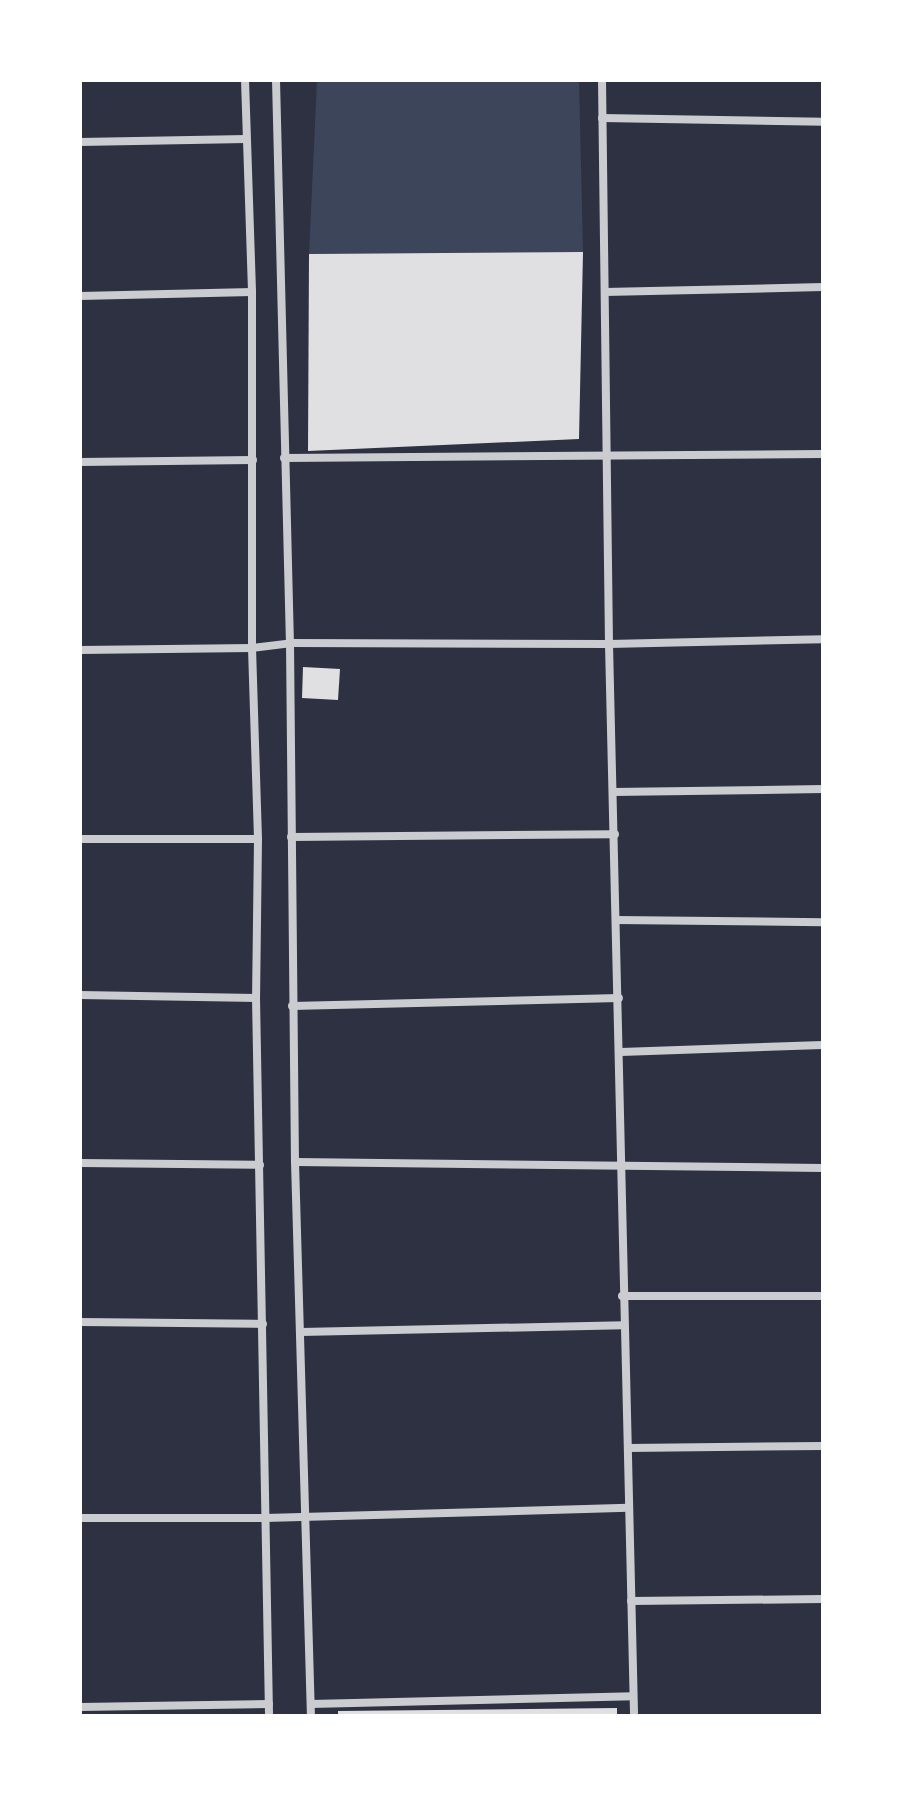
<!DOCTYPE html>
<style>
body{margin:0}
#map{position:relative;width:903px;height:1796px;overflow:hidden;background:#2d3142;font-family:"Archivo Narrow",sans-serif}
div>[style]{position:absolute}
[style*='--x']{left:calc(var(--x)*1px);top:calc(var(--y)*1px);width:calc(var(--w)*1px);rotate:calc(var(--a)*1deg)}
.green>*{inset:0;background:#3c4559}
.building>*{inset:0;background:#e0e0e3}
.minor>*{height:8px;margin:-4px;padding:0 4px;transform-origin:4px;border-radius:4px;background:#caccd0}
span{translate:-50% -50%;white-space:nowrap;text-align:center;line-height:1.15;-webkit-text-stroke:6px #fff;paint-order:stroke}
.frame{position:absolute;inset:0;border:82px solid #fff;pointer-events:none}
</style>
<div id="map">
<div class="green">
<i style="clip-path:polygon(317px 80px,579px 80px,583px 252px,309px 254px)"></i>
</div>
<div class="building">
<i style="clip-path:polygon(583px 252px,579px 439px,308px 451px,309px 254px)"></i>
<i style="clip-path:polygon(303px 667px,340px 669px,338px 700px,302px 698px)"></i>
<i style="clip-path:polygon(617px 1708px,617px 1716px,338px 1716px,338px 1711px)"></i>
</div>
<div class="minor">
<i style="--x:245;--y:80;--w:212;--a:88.1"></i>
<i style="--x:252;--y:292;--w:356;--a:90"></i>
<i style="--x:252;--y:648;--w:191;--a:88.2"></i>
<i style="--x:258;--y:839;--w:159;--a:90.7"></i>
<i style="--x:256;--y:998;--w:718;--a:88.96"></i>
<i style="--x:276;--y:80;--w:563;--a:88.58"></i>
<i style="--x:290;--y:643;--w:519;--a:89.45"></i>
<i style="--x:295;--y:1162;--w:554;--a:88.35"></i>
<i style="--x:602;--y:80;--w:564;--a:89.29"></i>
<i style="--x:609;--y:644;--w:1072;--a:88.66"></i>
<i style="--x:602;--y:118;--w:221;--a:1"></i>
<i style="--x:80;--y:142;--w:166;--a:-1"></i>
<i style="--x:605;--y:292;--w:218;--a:-1.3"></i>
<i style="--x:80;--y:296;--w:172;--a:-1.3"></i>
<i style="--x:284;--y:458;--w:539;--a:-0.43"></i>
<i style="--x:80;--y:462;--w:173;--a:-0.7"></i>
<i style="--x:80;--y:650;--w:172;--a:-0.7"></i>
<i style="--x:252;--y:648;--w:38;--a:-7"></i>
<i style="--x:290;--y:643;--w:319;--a:0.2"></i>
<i style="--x:609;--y:644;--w:214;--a:-1.3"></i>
<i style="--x:613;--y:792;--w:210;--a:-0.8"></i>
<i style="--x:291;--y:837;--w:324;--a:-0.5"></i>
<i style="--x:80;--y:839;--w:178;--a:0"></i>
<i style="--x:616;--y:920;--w:207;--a:0.6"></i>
<i style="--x:80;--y:995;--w:176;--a:1"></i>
<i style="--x:292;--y:1006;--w:327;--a:-1.4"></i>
<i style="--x:621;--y:1052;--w:202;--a:-2"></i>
<i style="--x:295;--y:1162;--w:528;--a:0.65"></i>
<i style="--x:80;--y:1163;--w:180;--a:0.6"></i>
<i style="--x:622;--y:1296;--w:201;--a:0"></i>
<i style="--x:80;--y:1322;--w:183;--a:0.6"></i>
<i style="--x:301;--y:1332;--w:322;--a:-1.2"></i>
<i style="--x:628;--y:1448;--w:195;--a:-0.6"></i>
<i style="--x:80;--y:1518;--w:185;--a:0"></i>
<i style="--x:265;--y:1518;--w:363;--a:-1.6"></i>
<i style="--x:631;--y:1601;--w:192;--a:-0.6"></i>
<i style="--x:311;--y:1704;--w:322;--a:-1.4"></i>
<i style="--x:80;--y:1707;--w:189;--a:-0.9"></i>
</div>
<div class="frame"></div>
</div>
